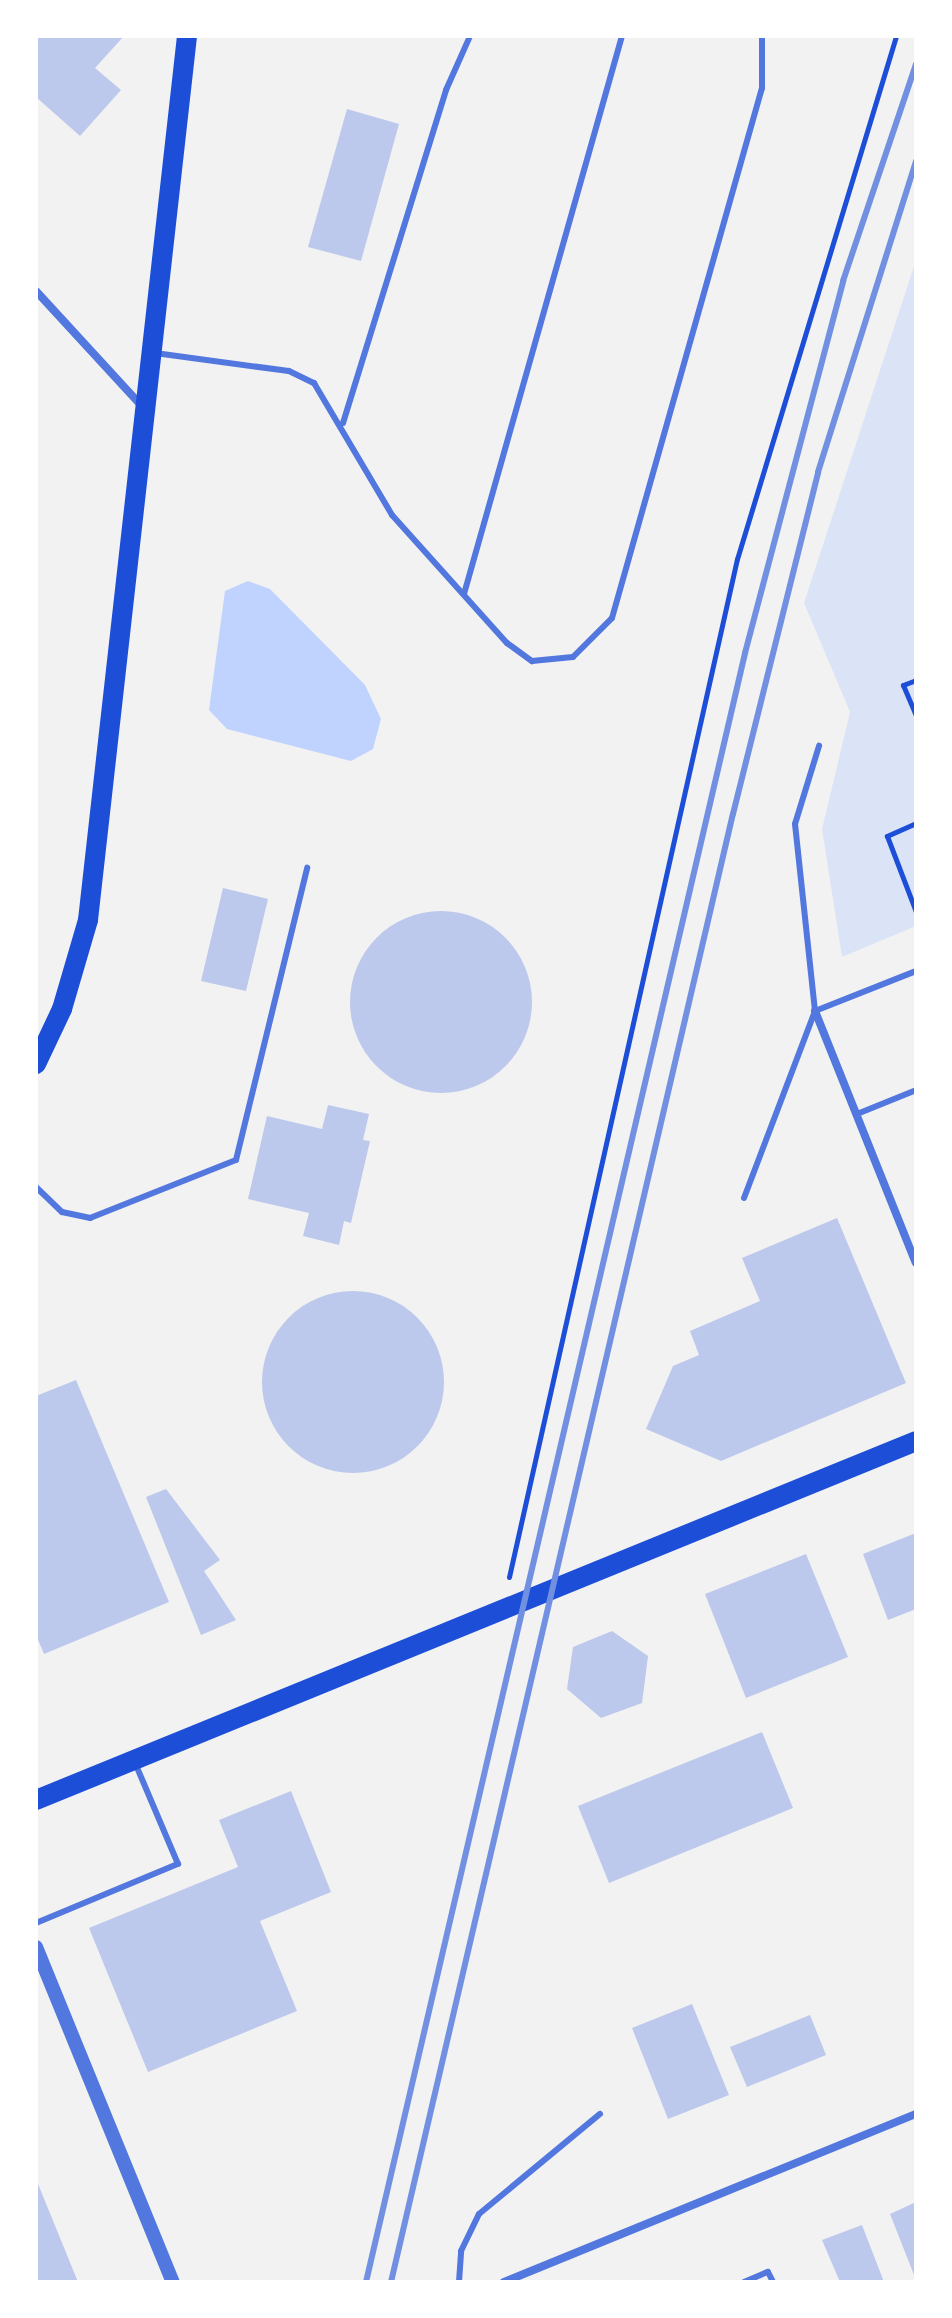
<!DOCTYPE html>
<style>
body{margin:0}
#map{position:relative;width:952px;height:2318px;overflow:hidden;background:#f2f2f2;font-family:Commissioner,sans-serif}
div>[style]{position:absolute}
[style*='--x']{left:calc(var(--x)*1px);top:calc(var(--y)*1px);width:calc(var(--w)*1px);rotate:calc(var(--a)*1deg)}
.green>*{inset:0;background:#dbe4f7}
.water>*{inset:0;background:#bfd3fe}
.building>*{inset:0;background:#bdc9ec}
.round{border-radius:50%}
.path>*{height:5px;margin:-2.5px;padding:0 2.5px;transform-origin:2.5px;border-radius:2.5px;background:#1d4ed8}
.service>*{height:6px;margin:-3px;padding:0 3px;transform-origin:3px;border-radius:3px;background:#5277de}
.minor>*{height:8px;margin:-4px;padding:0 4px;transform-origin:4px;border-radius:4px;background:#5277de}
.tertiary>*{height:14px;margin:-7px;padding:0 7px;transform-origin:7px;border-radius:7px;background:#5277de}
.primary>*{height:20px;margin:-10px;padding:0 10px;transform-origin:10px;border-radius:10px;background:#1d4ed8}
.rail>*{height:6px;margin:-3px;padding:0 3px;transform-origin:3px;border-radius:3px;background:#7290e2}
span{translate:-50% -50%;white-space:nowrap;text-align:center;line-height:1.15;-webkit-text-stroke:6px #fff;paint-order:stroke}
.frame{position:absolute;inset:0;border:38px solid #fff;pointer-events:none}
</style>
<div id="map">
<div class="green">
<i style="clip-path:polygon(916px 260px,916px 926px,842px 957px,822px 829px,850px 712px,804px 603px)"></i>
</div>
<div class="water">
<i style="clip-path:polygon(248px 581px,270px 589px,365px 685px,381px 719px,373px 749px,351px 761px,227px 729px,209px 710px,225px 591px)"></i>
</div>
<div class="building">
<i style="clip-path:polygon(36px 36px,124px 36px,95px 68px,121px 90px,80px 136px,36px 97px)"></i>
<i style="clip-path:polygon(347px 109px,399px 124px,361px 261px,308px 247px)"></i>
<i style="clip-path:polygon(223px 888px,268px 899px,246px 991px,201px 981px)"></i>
<i class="round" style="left:350px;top:911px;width:182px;height:182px"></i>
<i style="clip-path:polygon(328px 1105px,369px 1114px,363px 1140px,370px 1141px,351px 1223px,344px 1221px,339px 1245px,303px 1236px,309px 1213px,248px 1199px,267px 1116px,322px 1129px)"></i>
<i style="clip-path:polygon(837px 1218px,906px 1383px,721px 1461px,646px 1429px,673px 1366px,699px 1355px,690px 1331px,760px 1301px,742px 1258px)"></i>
<i class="round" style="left:262px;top:1291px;width:182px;height:182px"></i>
<i style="clip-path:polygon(76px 1380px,169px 1602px,44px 1654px,36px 1635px,36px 1396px)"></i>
<i style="clip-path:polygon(166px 1489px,220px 1560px,204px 1571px,236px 1620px,201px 1635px,146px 1497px)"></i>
<i style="clip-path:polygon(916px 1533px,916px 1609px,888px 1620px,863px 1554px)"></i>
<i style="clip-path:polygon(806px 1554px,848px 1657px,746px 1698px,705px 1594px)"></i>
<i style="clip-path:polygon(612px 1631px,648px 1656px,642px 1703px,601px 1718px,567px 1689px,573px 1647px)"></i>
<i style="clip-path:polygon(762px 1732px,793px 1808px,609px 1883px,578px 1806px)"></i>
<i style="clip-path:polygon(291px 1791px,331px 1892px,260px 1921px,297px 2011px,148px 2072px,89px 1928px,238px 1867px,219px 1820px)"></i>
<i style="clip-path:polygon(692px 2004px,729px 2095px,668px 2119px,632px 2028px)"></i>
<i style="clip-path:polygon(810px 2015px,826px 2055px,747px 2087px,730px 2047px)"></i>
<i style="clip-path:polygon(36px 2179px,78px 2282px,36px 2282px)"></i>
<i style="clip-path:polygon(916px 2202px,916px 2280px,890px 2214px)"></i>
<i style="clip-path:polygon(862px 2225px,884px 2282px,840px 2282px,822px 2240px)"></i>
</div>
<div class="path">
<i style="--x:916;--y:680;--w:14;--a:159"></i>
<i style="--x:903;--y:685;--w:33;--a:67"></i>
<i style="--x:916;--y:823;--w:32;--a:156"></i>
<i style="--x:887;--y:836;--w:81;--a:69.1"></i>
<i style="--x:509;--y:1577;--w:1043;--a:-77.38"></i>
<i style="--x:737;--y:559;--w:547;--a:-73.09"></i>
</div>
<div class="service">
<i style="--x:155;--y:353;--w:135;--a:7.7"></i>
<i style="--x:289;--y:371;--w:28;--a:26"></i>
<i style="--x:314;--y:383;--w:153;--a:59.4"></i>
<i style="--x:392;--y:515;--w:172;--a:48.1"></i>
<i style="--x:507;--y:643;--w:31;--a:36"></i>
<i style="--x:532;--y:661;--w:41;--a:-5.6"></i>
<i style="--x:573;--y:657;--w:55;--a:-45"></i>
<i style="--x:612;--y:618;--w:551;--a:-74.2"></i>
<i style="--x:762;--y:88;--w:52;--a:-90"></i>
<i style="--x:343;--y:423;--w:349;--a:-72.8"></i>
<i style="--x:446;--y:90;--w:59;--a:-66"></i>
<i style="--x:464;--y:594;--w:580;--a:-74.19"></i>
<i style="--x:815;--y:1011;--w:109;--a:-21.6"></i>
<i style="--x:857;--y:1114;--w:64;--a:-22.1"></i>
<i style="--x:36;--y:1187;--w:36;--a:44"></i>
<i style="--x:62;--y:1212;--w:29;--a:12"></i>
<i style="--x:90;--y:1218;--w:157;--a:-21.7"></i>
<i style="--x:236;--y:1160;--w:301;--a:-76.3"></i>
<i style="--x:744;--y:1198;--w:200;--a:-69.2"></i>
<i style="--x:815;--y:1011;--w:188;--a:-96.1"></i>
<i style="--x:795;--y:824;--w:82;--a:-72.9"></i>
<i style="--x:36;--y:1923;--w:154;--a:-22.6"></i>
<i style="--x:178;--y:1864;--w:108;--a:-113"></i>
<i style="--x:459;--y:2282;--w:31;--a:-86"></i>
<i style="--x:461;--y:2251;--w:41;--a:-64.1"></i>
<i style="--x:479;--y:2214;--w:157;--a:-39.6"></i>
<i style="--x:744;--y:2282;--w:26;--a:-23"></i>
<i style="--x:768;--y:2272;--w:11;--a:63"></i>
</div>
<div class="minor">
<i style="--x:36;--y:291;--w:155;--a:47.4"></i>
<i style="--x:815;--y:1011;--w:271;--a:68.2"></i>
<i style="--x:504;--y:2282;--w:445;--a:-22.2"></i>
</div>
<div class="tertiary">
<i style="--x:36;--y:1947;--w:362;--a:67.8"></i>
</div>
<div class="primary">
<i style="--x:36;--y:1064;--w:61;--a:-64.7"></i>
<i style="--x:62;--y:1009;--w:93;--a:-73.7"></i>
<i style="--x:88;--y:920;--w:890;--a:-83.61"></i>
<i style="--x:36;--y:1800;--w:950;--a:-22.19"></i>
</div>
<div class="rail">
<i style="--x:366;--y:2282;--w:1673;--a:-76.9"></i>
<i style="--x:745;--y:653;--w:385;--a:-75.2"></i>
<i style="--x:843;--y:281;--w:229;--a:-71.4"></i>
<i style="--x:391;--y:2282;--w:1507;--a:-76.89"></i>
<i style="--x:733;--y:814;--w:352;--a:-76"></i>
<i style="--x:818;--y:472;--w:326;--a:-72.5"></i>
</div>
<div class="frame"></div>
</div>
